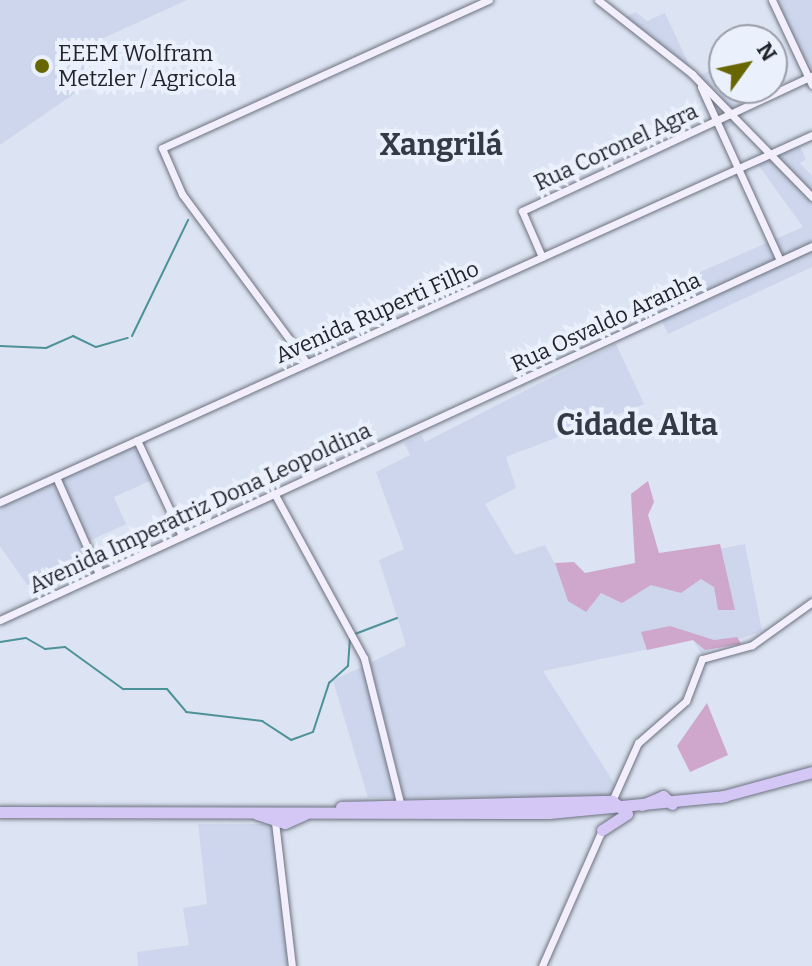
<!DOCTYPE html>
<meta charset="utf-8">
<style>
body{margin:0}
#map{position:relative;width:812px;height:966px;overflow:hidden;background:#dce3f2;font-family:Bitter,serif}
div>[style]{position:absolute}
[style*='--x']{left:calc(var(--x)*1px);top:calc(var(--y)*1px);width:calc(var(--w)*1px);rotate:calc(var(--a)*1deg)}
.built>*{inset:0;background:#cdd6ec}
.forest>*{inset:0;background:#cfa6cc}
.stream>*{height:2px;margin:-1px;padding:0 1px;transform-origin:1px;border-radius:1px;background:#4d9298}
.roads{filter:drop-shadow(0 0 2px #6c727f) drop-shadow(0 0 2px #6c727f)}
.secondary>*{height:7px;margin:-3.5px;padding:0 3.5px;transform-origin:3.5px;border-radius:3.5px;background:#f2eefc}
.highway>*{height:11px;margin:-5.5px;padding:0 5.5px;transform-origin:5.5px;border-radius:5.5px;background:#d4c7f6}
.dots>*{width:22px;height:22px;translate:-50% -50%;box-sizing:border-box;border:4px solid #eaf0fc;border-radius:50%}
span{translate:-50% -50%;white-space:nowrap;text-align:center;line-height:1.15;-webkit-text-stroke:8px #eaf0fc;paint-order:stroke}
.poi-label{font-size:22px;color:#22242a}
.left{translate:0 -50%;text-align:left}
.street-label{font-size:22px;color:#22242a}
.district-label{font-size:30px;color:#343a46;font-weight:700}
.north{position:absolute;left:708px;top:24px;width:80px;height:80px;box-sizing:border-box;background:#eaf0fc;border:2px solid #9a9ea8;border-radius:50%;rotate:57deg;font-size:22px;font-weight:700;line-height:32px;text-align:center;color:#22242a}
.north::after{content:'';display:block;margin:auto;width:28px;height:36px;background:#676600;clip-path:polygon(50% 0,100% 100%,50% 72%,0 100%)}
</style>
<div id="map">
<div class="built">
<i style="clip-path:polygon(0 0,187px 0,75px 51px,94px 80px,0 145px)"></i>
<i style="clip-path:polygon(777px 0,812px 0,812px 71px,810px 72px)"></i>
<i style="clip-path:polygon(636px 12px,647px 21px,665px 13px,691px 69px,625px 17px)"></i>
<i style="clip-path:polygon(713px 69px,746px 105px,728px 113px,738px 124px,724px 130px,699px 76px)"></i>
<i style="clip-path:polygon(798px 143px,806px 159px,800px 163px,812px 176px,812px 267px,668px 334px,650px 294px,803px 227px,756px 162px)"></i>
<i style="clip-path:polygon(616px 344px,644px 404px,506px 457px,516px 488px,485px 504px,515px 555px,545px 545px,563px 579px,745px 544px,762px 631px,701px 653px,693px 640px,543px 671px,616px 786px,610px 798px,404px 798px,370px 663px,406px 645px,379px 560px,404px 549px,376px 472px,410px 455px,404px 443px,421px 435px,425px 442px)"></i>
<i style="clip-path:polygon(136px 445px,152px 480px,114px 497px,126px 524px,89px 541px,61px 479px)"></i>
<i style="clip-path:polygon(54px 482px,94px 569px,35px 596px,0 546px,0 507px)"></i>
<i style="clip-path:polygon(364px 666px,397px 798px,368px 798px,333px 680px)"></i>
<i style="clip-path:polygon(198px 824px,272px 824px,276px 831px,289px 966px,138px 966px,137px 952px,189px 945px,183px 908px,207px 904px)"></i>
</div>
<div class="forest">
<i style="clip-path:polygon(648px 481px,654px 502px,648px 515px,659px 553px,720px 544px,735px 610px,718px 610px,714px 587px,701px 579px,681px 593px,651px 585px,622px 603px,601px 593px,586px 612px,568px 601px,555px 563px,574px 562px,585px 573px,635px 563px,631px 494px)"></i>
<i style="clip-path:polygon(670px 626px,714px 640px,737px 637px,741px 644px,705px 650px,693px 640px,647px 650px,641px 632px)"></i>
<i style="clip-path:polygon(707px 703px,728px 755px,690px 772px,677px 746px)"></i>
</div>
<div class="stream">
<i style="--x:132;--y:336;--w:129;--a:-64.2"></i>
<i style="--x:0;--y:346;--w:46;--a:2.5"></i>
<i style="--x:46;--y:348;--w:30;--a:-24"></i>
<i style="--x:73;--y:336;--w:25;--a:26"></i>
<i style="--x:96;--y:347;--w:33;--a:-16"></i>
<i style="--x:355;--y:634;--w:45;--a:-20.9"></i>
<i style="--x:0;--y:642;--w:26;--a:-9"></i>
<i style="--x:26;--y:638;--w:22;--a:30"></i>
<i style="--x:45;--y:649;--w:20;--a:-6"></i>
<i style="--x:65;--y:647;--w:72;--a:35.9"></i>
<i style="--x:123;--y:689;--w:44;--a:0"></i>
<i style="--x:167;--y:689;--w:30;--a:50"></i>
<i style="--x:186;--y:712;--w:77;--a:6.8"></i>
<i style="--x:262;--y:721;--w:35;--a:33"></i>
<i style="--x:291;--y:740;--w:23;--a:-20"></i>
<i style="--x:313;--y:732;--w:52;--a:-71.9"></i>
<i style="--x:329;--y:683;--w:25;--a:-42"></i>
<i style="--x:348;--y:666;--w:29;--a:-86"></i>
</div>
<div class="roads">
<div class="secondary">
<i style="--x:598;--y:0;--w:120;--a:38.2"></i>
<i style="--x:692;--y:74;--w:172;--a:45.7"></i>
<i style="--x:772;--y:0;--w:94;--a:64.8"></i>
<i style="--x:701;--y:87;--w:190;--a:65.5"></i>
<i style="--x:542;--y:257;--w:50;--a:-113.5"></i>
<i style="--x:522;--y:211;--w:320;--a:-25"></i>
<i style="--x:307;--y:363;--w:210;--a:-126.5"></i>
<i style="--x:182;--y:194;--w:50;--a:-113.5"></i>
<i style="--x:162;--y:148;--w:359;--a:-24.4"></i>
<i style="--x:137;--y:440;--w:106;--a:64.9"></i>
<i style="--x:56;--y:477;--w:106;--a:66.1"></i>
<i style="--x:274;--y:493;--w:188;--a:61.4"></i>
<i style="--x:364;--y:658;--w:148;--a:76"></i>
<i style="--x:0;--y:502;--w:891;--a:-24.32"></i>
<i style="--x:0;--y:620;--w:894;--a:-24.73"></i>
<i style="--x:612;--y:801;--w:64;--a:-65.9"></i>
<i style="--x:638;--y:743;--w:64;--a:-41.2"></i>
<i style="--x:686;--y:701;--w:45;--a:-69.1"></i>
<i style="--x:702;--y:659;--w:52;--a:-15.6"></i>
<i style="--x:752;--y:645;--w:74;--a:-35.6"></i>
<i style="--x:275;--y:822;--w:145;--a:83.3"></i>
<i style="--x:542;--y:966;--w:149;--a:-66.2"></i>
</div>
<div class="highway">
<i style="--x:720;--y:797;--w:95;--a:-15.2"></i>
<i style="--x:642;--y:805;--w:23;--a:-23"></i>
<i style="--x:663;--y:796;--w:12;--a:42"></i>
<i style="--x:341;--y:807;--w:271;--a:-1.3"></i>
<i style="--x:612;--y:801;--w:15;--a:37"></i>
<i style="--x:0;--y:812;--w:549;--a:0.1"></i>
<i style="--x:549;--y:813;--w:177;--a:-5.5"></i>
<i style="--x:257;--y:814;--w:29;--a:18"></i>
<i style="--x:285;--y:823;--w:22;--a:-24"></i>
<i style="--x:602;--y:830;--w:30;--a:-33"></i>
</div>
</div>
<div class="dots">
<i style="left:42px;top:66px;background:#676600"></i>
</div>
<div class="poi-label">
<span class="left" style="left:58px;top:66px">EEEM Wolfram<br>Metzler / Agricola</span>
</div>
<div class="street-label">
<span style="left:616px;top:147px;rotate:-25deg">Rua Coronel Agra</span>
<span style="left:377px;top:312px;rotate:-24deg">Avenida Ruperti Filho</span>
<span style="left:606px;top:322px;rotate:-25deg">Rua Osvaldo Aranha</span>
<span style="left:200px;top:508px;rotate:-25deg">Avenida Imperatriz Dona Leopoldina</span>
</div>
<div class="district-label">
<span style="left:441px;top:145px">Xangrilá</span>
<span style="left:637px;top:425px">Cidade Alta</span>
</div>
<div class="north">N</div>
</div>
